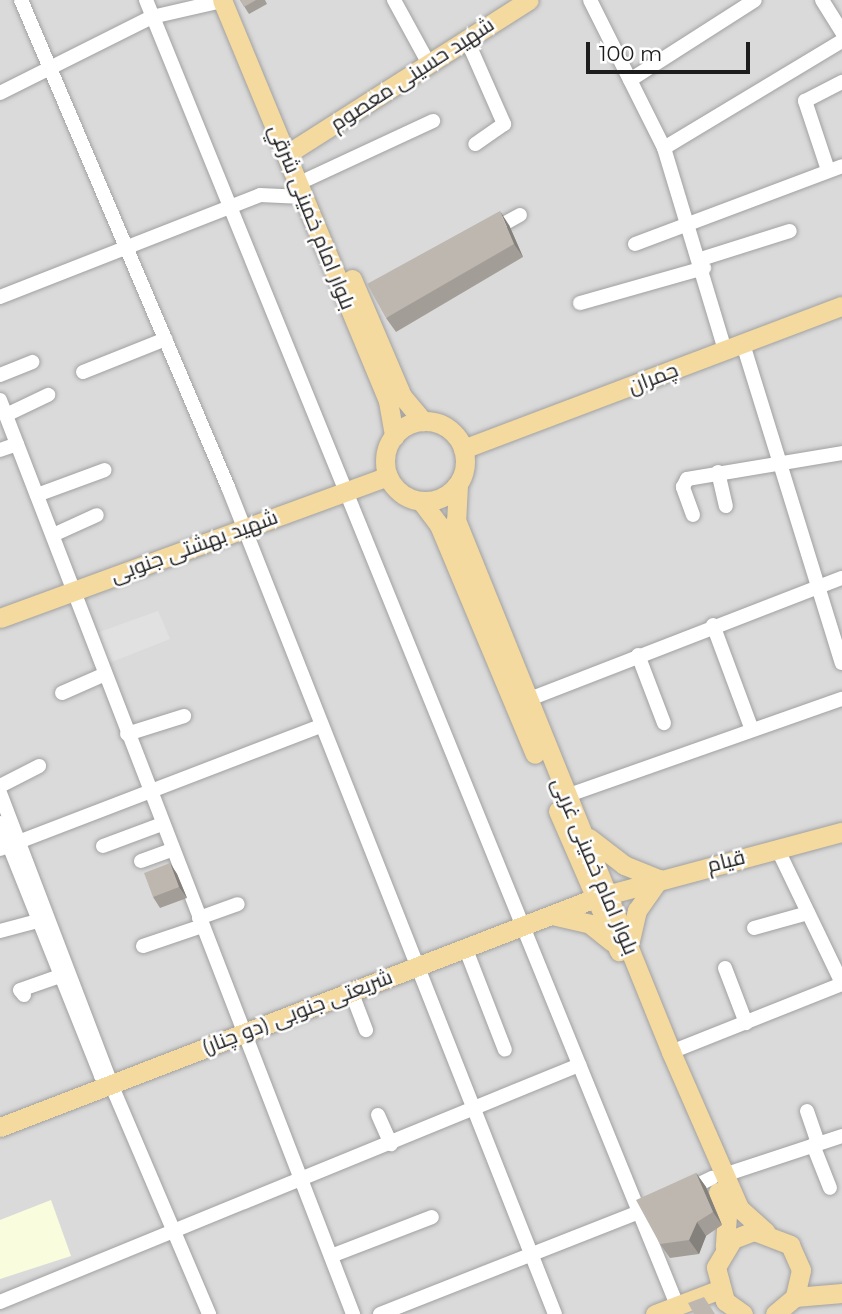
<!DOCTYPE html>
<meta charset="utf-8">
<style>
body{margin:0}
#map{position:relative;width:842px;height:1314px;overflow:hidden;background:#edebe3;font-family:Montserrat,Cairo,sans-serif}
div>[style]{position:absolute}
[style*='--x']{left:calc(var(--x)*1px);top:calc(var(--y)*1px);width:calc(var(--w)*1px);rotate:calc(var(--a)*1deg)}
.residential>*{inset:0;background:#dbdada}
.education>*{inset:0;background:#f9fddd}
.parking>*{inset:0;background:#e1e1e1}
.roads{filter:drop-shadow(0 0 2px #a1a1a1) drop-shadow(0 0 2px #a1a1a1)}
.minor>*{height:14px;margin:-7px;padding:0 7px;transform-origin:7px;border-radius:7px;background:#fff}
.major>*{height:19px;margin:-9.5px;padding:0 9.5px;transform-origin:9.5px;border-radius:9.5px;background:#f5daa0}
.major>.ring{margin:-9.5px;padding:0;box-sizing:content-box;background:none;border:19px solid #f5daa0;border-radius:50%}
.wall>*{inset:0;background:#a39d97}
.shaded-wall>*{inset:0;background:#84807b}
.building>*{inset:0;background:#bdb7b0}
span{translate:-50% -50%;white-space:nowrap;text-align:center;line-height:1.15;-webkit-text-stroke:5px #fff;paint-order:stroke}
.street-label{font-size:21px;color:#1d1d1d}
.scale{position:absolute;left:586px;top:42px;width:164px;height:32px;box-sizing:border-box;border:4px solid #1d1d1d;border-top:0;padding-left:9px;font-size:21px;line-height:24px;white-space:nowrap;color:#1d1d1d;-webkit-text-stroke:5px #fff;paint-order:stroke}
</style>
<div id="map">
<div class="residential">
<i style="clip-path:polygon(0 0,842px 0,842px 1314px,0 1314px)"></i>
</div>
<div class="education">
<i style="clip-path:polygon(51px 1200px,71px 1256px,0 1279px,0 1220px)"></i>
</div>
<div class="parking">
<i style="clip-path:polygon(158px 611px,170px 639px,104px 665px,91px 635px)"></i>
</div>
<div class="roads">
<div class="minor">
<i style="--x:21;--y:0;--w:529;--a:66.97"></i>
<i style="--x:228;--y:487;--w:889;--a:68.43"></i>
<i style="--x:146;--y:0;--w:1409;--a:67.86"></i>
<i style="--x:394;--y:0;--w:73;--a:61.3"></i>
<i style="--x:590;--y:0;--w:165;--a:63.4"></i>
<i style="--x:664;--y:148;--w:211;--a:73.2"></i>
<i style="--x:822;--y:0;--w:38;--a:58"></i>
<i style="--x:467;--y:40;--w:92;--a:66.2"></i>
<i style="--x:504;--y:124;--w:35;--a:145"></i>
<i style="--x:630;--y:80;--w:148;--a:-32.6"></i>
<i style="--x:0;--y:93;--w:170;--a:-26.6"></i>
<i style="--x:152;--y:17;--w:72;--a:-12.9"></i>
<i style="--x:664;--y:148;--w:208;--a:-31"></i>
<i style="--x:828;--y:170;--w:73;--a:-108.4"></i>
<i style="--x:805;--y:101;--w:42;--a:-27.2"></i>
<i style="--x:308;--y:179;--w:138;--a:-24.9"></i>
<i style="--x:491;--y:231;--w:33;--a:-29"></i>
<i style="--x:635;--y:244;--w:221;--a:-20.6"></i>
<i style="--x:701;--y:259;--w:93;--a:-17.5"></i>
<i style="--x:0;--y:297;--w:279;--a:-21.4"></i>
<i style="--x:260;--y:195;--w:43;--a:2.7"></i>
<i style="--x:580;--y:303;--w:129;--a:-15.8"></i>
<i style="--x:743;--y:344;--w:334;--a:72.8"></i>
<i style="--x:83;--y:372;--w:89;--a:-21.7"></i>
<i style="--x:0;--y:375;--w:35;--a:-22"></i>
<i style="--x:0;--y:400;--w:980;--a:68.88"></i>
<i style="--x:6;--y:415;--w:47;--a:-25.5"></i>
<i style="--x:0;--y:450;--w:18;--a:-19"></i>
<i style="--x:718;--y:472;--w:35;--a:77"></i>
<i style="--x:37;--y:495;--w:72;--a:-20.2"></i>
<i style="--x:693;--y:515;--w:30;--a:-110"></i>
<i style="--x:683;--y:487;--w:9;--a:-63"></i>
<i style="--x:687;--y:479;--w:157;--a:-9.5"></i>
<i style="--x:53;--y:535;--w:48;--a:-24.4"></i>
<i style="--x:713;--y:625;--w:112;--a:69.6"></i>
<i style="--x:638;--y:655;--w:73;--a:69.1"></i>
<i style="--x:62;--y:693;--w:47;--a:-23.8"></i>
<i style="--x:527;--y:700;--w:338;--a:-21.2"></i>
<i style="--x:127;--y:734;--w:60;--a:-17.5"></i>
<i style="--x:0;--y:786;--w:44;--a:-27.1"></i>
<i style="--x:0;--y:793;--w:311;--a:69.1"></i>
<i style="--x:111;--y:1084;--w:250;--a:66.9"></i>
<i style="--x:566;--y:796;--w:293;--a:-19.4"></i>
<i style="--x:0;--y:823;--w:272;--a:68.2"></i>
<i style="--x:101;--y:1076;--w:13;--a:39"></i>
<i style="--x:103;--y:846;--w:63;--a:-20.4"></i>
<i style="--x:777;--y:848;--w:150;--a:64.3"></i>
<i style="--x:0;--y:849;--w:344;--a:-21"></i>
<i style="--x:141;--y:861;--w:33;--a:-20"></i>
<i style="--x:199;--y:918;--w:41;--a:-19.7"></i>
<i style="--x:754;--y:928;--w:56;--a:-15.5"></i>
<i style="--x:0;--y:931;--w:39;--a:-15"></i>
<i style="--x:143;--y:946;--w:62;--a:-18.7"></i>
<i style="--x:465;--y:947;--w:110;--a:68.8"></i>
<i style="--x:725;--y:968;--w:59;--a:69.1"></i>
<i style="--x:351;--y:991;--w:42;--a:69"></i>
<i style="--x:24;--y:995;--w:6;--a:-129"></i>
<i style="--x:20;--y:990;--w:42;--a:-19.3"></i>
<i style="--x:671;--y:1052;--w:184;--a:-21.7"></i>
<i style="--x:807;--y:1111;--w:34;--a:71"></i>
<i style="--x:378;--y:1115;--w:32;--a:66"></i>
<i style="--x:813;--y:1145;--w:46;--a:68.4"></i>
<i style="--x:724;--y:1175;--w:124;--a:-18.3"></i>
<i style="--x:687;--y:1190;--w:28;--a:-26"></i>
<i style="--x:331;--y:1256;--w:108;--a:-21.1"></i>
<i style="--x:0;--y:1302;--w:626;--a:-22.26"></i>
<i style="--x:380;--y:1314;--w:286;--a:-21.5"></i>
</div>
<div class="major">
<i style="--x:222;--y:0;--w:434;--a:67.5"></i>
<i style="--x:388;--y:401;--w:36;--a:80"></i>
<i style="--x:295;--y:149;--w:277;--a:-32.5"></i>
<i style="--x:352;--y:279;--w:127;--a:66.9"></i>
<i style="--x:402;--y:396;--w:33;--a:50"></i>
<i class="ring" style="left:385px;top:421px;width:61px;height:61px"></i>
<i style="--x:463;--y:449;--w:405;--a:-20.7"></i>
<i style="--x:458;--y:485;--w:35;--a:93"></i>
<i style="--x:456;--y:520;--w:574;--a:67.99"></i>
<i style="--x:671;--y:1052;--w:170;--a:66.4"></i>
<i style="--x:739;--y:1208;--w:36;--a:42"></i>
<i style="--x:421;--y:501;--w:30;--a:53"></i>
<i style="--x:439;--y:525;--w:248;--a:67.3"></i>
<i style="--x:0;--y:618;--w:413;--a:-20.1"></i>
<i style="--x:558;--y:811;--w:153;--a:66.5"></i>
<i style="--x:589;--y:838;--w:44;--a:37.6"></i>
<i style="--x:624;--y:865;--w:38;--a:22"></i>
<i style="--x:659;--y:879;--w:38;--a:125"></i>
<i style="--x:637;--y:910;--w:35;--a:103"></i>
<i style="--x:552;--y:915;--w:39;--a:13"></i>
<i style="--x:590;--y:924;--w:28;--a:39"></i>
<i style="--x:0;--y:1127;--w:638;--a:-21.05"></i>
<i style="--x:595;--y:898;--w:256;--a:-15"></i>
<i style="--x:718;--y:1192;--w:25;--a:69"></i>
<i style="--x:727;--y:1215;--w:32;--a:94"></i>
<i style="--x:795;--y:1297;--w:47;--a:-4.9"></i>
<i style="--x:655;--y:1314;--w:67;--a:-20.9"></i>
<i style="--x:743;--y:1314;--w:22;--a:-144"></i>
<i style="--x:725;--y:1301;--w:35;--a:-105"></i>
<i style="--x:716;--y:1267;--w:33;--a:-59"></i>
<i style="--x:733;--y:1239;--w:22;--a:-21"></i>
<i style="--x:754;--y:1231;--w:39;--a:21"></i>
<i style="--x:790;--y:1245;--w:27;--a:66"></i>
<i style="--x:801;--y:1270;--w:28;--a:103"></i>
<i style="--x:795;--y:1297;--w:26;--a:140"></i>
</div>
</div>
<div class="wall">
<i style="clip-path:polygon(240px 0,265px 0,267px 4px,249px 14px)"></i>
<i style="clip-path:polygon(509px 225px,523px 257px,396px 332px,386px 318px)"></i>
<i style="clip-path:polygon(170px 863px,177px 874px,187px 898px,160px 908px,153px 897px)"></i>
<i style="clip-path:polygon(696px 1173px,706px 1187px,722px 1225px,706px 1236px,699px 1254px,670px 1258px,660px 1244px)"></i>
</div>
<div class="shaded-wall">
<i style="clip-path:polygon(500px 211px,509px 225px,523px 257px,514px 244px)"></i>
<i style="clip-path:polygon(170px 863px,177px 874px,187px 898px,179px 887px)"></i>
<i style="clip-path:polygon(696px 1173px,706px 1187px,722px 1225px,713px 1212px)"></i>
<i style="clip-path:polygon(697px 1222px,706px 1236px,699px 1254px,689px 1240px)"></i>
</div>
<div class="building">
<i style="clip-path:polygon(240px 0,256px 0,244px 7px)"></i>
<i style="clip-path:polygon(500px 211px,514px 244px,386px 318px,367px 284px)"></i>
<i style="clip-path:polygon(170px 863px,179px 887px,153px 897px,144px 873px)"></i>
<i style="clip-path:polygon(696px 1173px,713px 1212px,697px 1222px,689px 1240px,660px 1244px,636px 1200px)"></i>
<i style="clip-path:polygon(704px 1297px,715px 1314px,694px 1314px,688px 1303px)"></i>
</div>
<div class="street-label">
<span style="left:412px;top:74px;rotate:-33deg">شهید حسینی معصوم</span>
<span style="left:312px;top:217px;rotate:68deg">بلوار امام خمینی شرقي</span>
<span style="left:653px;top:378px;rotate:-21deg">چمران</span>
<span style="left:194px;top:546px;rotate:-20deg">شهید بهشتی جنوبی</span>
<span style="left:726px;top:861px;rotate:-14deg">قیام</span>
<span style="left:595px;top:866px;rotate:67deg">بلوار امام خمینی غربی</span>
<span style="left:297px;top:1012px;rotate:-21deg">شریعتی جنوبی (دو چنار)</span>
</div>
<div class="scale">100 m</div>
</div>
